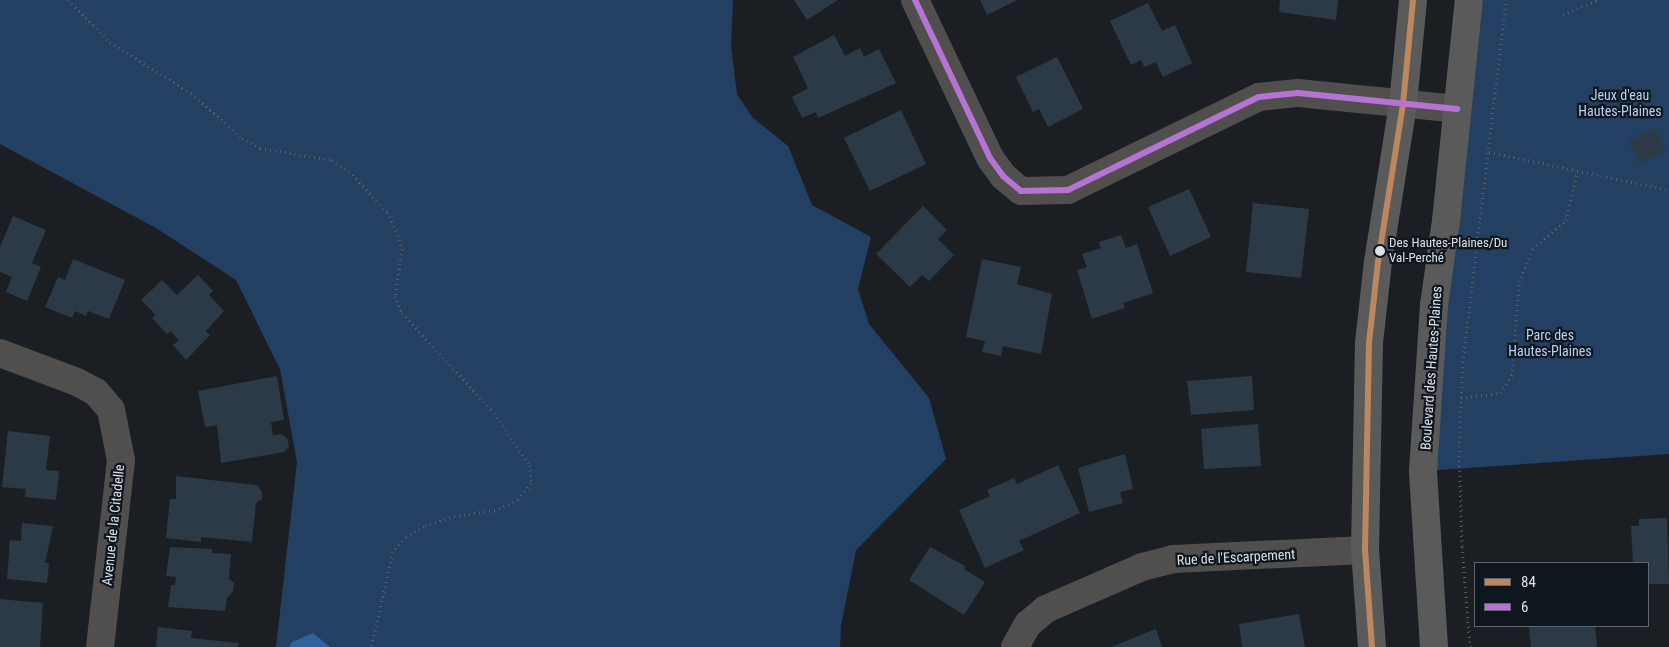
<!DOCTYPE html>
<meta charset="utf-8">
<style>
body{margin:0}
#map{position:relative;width:1669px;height:647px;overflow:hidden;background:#1b1f24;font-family:"Roboto Condensed",sans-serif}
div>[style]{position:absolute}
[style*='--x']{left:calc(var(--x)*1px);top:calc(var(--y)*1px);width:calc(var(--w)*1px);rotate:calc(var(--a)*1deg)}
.green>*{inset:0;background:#234062}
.water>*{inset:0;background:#2e629c}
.building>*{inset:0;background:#2b3a46}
.path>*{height:3px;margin-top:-1.5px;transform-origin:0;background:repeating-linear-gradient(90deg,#5c5c5e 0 1px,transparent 0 5px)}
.street>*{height:28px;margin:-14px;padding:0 14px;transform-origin:14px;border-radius:14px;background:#504f4e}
.secondary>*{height:28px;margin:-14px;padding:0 14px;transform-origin:14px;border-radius:14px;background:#5b5a5a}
.bus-1>*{height:6px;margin:-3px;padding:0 3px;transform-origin:3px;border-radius:3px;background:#bb8660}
.bus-2>*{height:6px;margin:-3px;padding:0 3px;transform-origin:3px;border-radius:3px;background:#b673d3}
.dots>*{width:14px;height:14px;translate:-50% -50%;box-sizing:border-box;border:2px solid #0e161e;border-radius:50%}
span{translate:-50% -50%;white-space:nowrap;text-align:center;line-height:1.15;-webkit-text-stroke:4.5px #0e161e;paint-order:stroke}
.bus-label{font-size:13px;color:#dce1e7}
.left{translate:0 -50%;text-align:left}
.park-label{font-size:14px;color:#b6d3f7}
.street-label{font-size:14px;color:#dce1e7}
.legend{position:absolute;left:1474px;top:562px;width:175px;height:65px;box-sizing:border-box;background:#0e161e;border:1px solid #60676e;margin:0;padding:6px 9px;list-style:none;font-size:15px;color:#dce1e7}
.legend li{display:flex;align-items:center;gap:10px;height:25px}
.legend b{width:25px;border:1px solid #60676e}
</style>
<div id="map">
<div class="green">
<i style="clip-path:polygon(0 0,733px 0,731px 47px,737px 94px,752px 117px,788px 146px,812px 205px,871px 237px,858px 289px,869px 324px,929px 398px,946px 459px,856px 550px,841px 625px,840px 647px,276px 647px,297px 462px,280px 369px,236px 280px,156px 228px,0 144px)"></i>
<i style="clip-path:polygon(1469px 0,1669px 0,1669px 454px,1423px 471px)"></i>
</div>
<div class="water">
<i style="clip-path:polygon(313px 633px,330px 647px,289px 647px,292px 642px)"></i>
</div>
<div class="building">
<i style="clip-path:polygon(794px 0,838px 0,807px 20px)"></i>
<i style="clip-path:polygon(980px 0,1017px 0,987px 15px)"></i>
<i style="clip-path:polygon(1280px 0,1338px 0,1336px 20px,1279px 12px)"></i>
<i style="clip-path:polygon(1148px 3px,1162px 31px,1175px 25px,1192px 63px,1163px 77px,1156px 62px,1144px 67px,1141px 60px,1131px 65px,1110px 21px)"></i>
<i style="clip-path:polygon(834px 35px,845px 56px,860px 48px,864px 57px,879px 49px,896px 83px,818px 118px,816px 112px,802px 118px,792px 97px,808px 88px,793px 57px)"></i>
<i style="clip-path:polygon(1057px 57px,1083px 109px,1048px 127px,1039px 109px,1033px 112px,1016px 77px)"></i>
<i style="clip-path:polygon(901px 110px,926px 164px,870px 191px,844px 138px)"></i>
<i style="clip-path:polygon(1654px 128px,1666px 151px,1641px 164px,1629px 141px)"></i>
<i style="clip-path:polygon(1189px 189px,1211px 237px,1170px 256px,1148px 207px)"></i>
<i style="clip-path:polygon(1253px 203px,1309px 209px,1301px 278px,1246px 272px)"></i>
<i style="clip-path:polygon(923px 206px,947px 230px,938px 239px,954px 255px,929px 281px,922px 275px,910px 287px,876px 254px)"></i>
<i style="clip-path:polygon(13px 216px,46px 230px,32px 263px,41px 267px,27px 301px,6px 292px,12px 277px,0 272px,0 247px)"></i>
<i style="clip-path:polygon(1121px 235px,1126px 248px,1137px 244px,1153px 293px,1123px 303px,1125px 308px,1092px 319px,1077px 270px,1087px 267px,1082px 254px,1101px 248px,1099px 242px)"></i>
<i style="clip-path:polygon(73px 259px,125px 280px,109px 319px,88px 311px,86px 316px,75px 311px,72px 318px,45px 307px,58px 277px,65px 280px)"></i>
<i style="clip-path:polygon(982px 259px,1021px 267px,1017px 284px,1052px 294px,1041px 354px,1003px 346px,1001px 356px,982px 352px,985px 341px,966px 337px)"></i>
<i style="clip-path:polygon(198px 275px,213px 291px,209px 295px,224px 311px,206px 331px,210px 335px,186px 360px,173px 345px,179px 340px,171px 332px,167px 334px,152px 318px,156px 315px,141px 300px,162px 280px,177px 295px)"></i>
<i style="clip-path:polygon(277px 376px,284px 420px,271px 422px,273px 435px,281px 434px,287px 438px,289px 446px,284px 452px,221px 463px,217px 425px,205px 427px,198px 391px)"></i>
<i style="clip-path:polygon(1252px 376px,1254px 410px,1191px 415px,1187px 381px)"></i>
<i style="clip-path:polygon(1258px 424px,1261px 466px,1204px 469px,1201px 429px)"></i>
<i style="clip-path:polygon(8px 431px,50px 436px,46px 470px,59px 471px,56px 500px,25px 497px,26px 489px,2px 487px)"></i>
<i style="clip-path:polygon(1125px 454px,1133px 489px,1120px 492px,1123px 503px,1089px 512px,1078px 468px)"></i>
<i style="clip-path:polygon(1058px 465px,1080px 513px,1019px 541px,1024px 550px,985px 568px,959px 510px,990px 496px,987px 490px,1014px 478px,1017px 484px)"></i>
<i style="clip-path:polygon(176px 476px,257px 485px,262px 492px,262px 499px,256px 503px,252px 542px,201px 537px,201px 542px,166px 538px,170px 499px,176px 499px)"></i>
<i style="clip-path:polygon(1667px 518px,1669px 584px,1648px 584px,1648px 563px,1633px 563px,1631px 526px,1639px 526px,1639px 519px)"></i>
<i style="clip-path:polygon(22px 523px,53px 526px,45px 563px,49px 563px,47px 583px,7px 579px,10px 540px,21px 541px)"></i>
<i style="clip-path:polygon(170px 547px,212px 549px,212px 553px,231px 554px,229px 579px,234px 583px,233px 591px,227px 598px,225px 611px,168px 607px,171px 585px,175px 585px,176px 577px,166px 576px)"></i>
<i style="clip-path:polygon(930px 547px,965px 566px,964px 569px,985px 582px,964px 615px,909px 580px)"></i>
<i style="clip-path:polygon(0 599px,43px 603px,40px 647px,0 647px)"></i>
<i style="clip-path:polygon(1299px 614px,1305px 647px,1242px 647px,1239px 624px)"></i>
<i style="clip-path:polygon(1526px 626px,1595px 626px,1597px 647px,1531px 647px,1529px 628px)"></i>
<i style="clip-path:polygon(158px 627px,192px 631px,191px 638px,239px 643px,238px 647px,156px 647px)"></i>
<i style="clip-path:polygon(1156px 629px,1162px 647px,1111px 647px)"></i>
</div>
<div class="path">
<i style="--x:68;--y:0;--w:59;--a:45"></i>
<i style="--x:110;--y:42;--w:96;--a:32.2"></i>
<i style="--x:191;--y:93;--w:68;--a:41.4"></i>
<i style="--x:242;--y:138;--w:21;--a:29"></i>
<i style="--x:260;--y:148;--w:73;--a:9.5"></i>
<i style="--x:332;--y:160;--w:20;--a:33"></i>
<i style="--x:349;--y:171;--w:56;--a:47.2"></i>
<i style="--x:387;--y:212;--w:20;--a:63"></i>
<i style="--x:396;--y:230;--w:20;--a:72"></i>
<i style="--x:402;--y:249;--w:48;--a:98.5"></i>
<i style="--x:395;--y:296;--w:18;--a:68"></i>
<i style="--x:402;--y:313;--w:131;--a:47.2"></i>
<i style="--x:491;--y:409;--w:68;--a:55.1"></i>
<i style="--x:530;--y:465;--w:18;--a:87"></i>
<i style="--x:531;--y:483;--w:21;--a:127"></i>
<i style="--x:518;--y:500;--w:25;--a:157"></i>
<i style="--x:495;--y:510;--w:40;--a:171.5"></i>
<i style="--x:455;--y:516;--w:33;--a:162"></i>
<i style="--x:424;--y:526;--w:21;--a:149"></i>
<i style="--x:406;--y:537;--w:20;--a:131"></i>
<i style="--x:393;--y:552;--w:98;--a:103"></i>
<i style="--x:1563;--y:14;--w:38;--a:-22"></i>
<i style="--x:1489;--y:152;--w:184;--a:11.9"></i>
<i style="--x:1461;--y:398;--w:40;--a:-7.1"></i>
<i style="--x:1501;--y:393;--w:21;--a:-59"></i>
<i style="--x:1512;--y:375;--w:93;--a:-85.7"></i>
<i style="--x:1519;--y:282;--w:36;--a:-67"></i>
<i style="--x:1533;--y:249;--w:44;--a:-41.3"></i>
<i style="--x:1566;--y:220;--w:48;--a:-76.8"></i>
<i style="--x:1470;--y:647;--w:101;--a:-94.5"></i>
<i style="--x:1462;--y:546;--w:99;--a:-91.7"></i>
<i style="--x:1459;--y:447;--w:85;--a:-87.3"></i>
<i style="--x:1463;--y:362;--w:365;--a:-83.2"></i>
</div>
<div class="street">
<i style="--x:915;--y:0;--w:175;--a:64.6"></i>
<i style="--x:990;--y:158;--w:22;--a:54"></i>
<i style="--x:1003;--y:176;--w:23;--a:40"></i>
<i style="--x:1021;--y:191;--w:47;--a:-1.2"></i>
<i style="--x:1068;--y:190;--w:212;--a:-26"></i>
<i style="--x:1259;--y:97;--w:39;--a:-6"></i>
<i style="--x:1298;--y:93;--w:160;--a:5.7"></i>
<i style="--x:0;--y:353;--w:82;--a:20.6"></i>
<i style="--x:77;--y:382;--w:21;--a:28"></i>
<i style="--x:96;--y:392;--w:23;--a:50"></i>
<i style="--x:111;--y:410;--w:51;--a:78.7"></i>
<i style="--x:121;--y:460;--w:188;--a:96.4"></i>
<i style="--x:1015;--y:647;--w:26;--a:-61"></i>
<i style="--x:1028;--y:624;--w:23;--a:-40"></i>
<i style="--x:1046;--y:609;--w:105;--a:-23.6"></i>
<i style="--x:1142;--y:567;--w:32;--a:-14"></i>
<i style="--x:1173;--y:559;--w:192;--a:-2.7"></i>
</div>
<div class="secondary">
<i style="--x:1372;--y:647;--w:97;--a:-94.1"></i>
<i style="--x:1365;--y:550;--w:207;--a:-88.9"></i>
<i style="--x:1369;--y:343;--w:81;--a:-83.7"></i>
<i style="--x:1378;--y:262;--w:160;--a:-81"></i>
<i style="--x:1403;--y:104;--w:104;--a:-84.5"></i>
<i style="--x:1434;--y:647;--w:176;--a:-93.6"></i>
<i style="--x:1423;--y:471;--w:166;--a:-86.2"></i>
<i style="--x:1434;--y:305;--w:85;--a:-81.9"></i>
<i style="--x:1446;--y:221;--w:222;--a:-84.1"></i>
</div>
<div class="bus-1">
<i style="--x:1372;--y:647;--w:97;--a:-94.1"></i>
<i style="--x:1365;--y:550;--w:207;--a:-88.9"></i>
<i style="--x:1369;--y:343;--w:81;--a:-83.7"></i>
<i style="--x:1378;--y:262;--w:160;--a:-81"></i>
<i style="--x:1403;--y:104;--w:104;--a:-84.5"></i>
</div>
<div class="bus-2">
<i style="--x:915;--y:0;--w:175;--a:64.6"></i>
<i style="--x:990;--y:158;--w:22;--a:54"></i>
<i style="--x:1003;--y:176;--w:23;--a:40"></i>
<i style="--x:1021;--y:191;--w:47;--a:-1.2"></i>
<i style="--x:1068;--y:190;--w:212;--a:-26"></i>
<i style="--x:1259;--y:97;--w:39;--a:-6"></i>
<i style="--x:1298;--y:93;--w:160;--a:5.7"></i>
</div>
<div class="dots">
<i style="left:1380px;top:251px;background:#dce1e7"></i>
</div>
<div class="bus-label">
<span class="left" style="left:1389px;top:251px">Des Hautes-Plaines/Du<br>Val-Perché</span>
</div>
<div class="park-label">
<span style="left:1620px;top:103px">Jeux d'eau<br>Hautes-Plaines</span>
<span style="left:1550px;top:343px">Parc des<br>Hautes-Plaines</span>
</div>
<div class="street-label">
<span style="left:1431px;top:368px;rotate:-86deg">Boulevard des Hautes-Plaines</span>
<span style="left:113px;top:525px;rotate:-84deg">Avenue de la Citadelle</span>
<span style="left:1236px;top:557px;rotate:-3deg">Rue de l'Escarpement</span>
</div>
<ul class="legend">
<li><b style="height:6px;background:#bb8660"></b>84</li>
<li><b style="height:6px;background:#b673d3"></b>6</li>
</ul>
</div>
